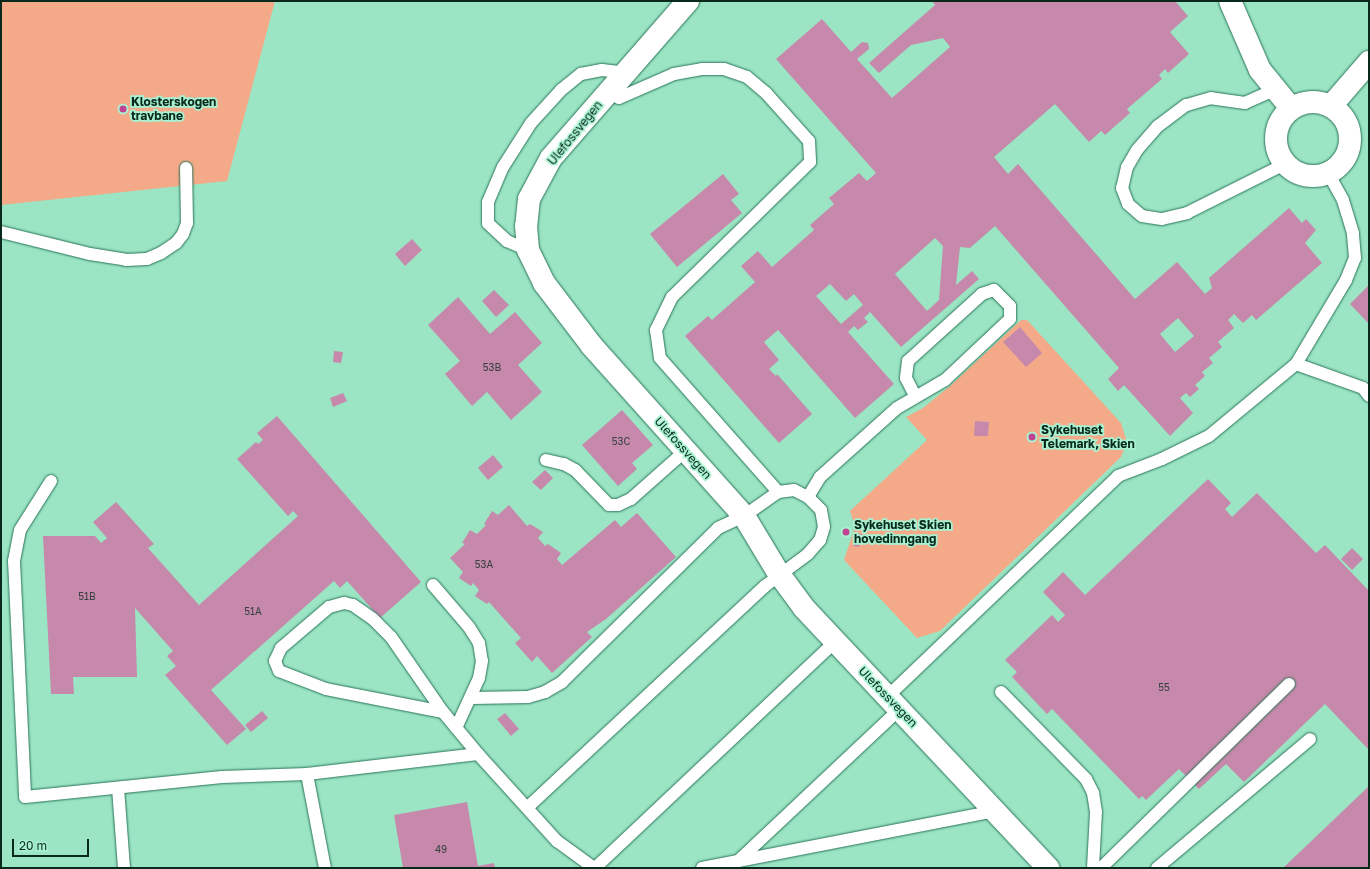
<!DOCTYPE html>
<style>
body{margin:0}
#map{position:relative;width:1370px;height:869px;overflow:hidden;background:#9be5c4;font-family:"Golos Text",sans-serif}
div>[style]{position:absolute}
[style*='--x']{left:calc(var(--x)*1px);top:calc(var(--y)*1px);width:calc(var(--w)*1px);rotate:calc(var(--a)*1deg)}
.green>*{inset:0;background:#f4aa89}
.building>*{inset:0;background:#c689ab}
.roads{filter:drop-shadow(0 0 1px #2a7459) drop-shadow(0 0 1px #2a7459)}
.service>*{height:12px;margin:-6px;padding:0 6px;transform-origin:6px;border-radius:6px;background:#fff}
.minor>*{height:22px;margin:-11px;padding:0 11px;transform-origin:11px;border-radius:11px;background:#fff}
.minor>.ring{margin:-11px;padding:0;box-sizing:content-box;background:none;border:22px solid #fff;border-radius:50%}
.dots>*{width:11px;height:11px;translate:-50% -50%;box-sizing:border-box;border:2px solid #a8f2d1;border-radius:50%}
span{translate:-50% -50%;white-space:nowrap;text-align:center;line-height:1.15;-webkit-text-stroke:3.5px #a8f2d1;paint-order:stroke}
.number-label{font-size:10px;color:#384140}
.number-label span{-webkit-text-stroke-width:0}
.poi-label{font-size:12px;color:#09291d;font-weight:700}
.left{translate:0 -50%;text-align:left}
.street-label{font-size:12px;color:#09291d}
.frame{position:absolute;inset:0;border:2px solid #09291d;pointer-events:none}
.scale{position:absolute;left:12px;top:839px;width:77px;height:18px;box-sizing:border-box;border:2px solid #09291d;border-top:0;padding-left:5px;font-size:12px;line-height:14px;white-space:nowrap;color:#09291d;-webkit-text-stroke:3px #a8f2d1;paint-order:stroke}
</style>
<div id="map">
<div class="green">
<i style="clip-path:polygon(1px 1px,275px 1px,227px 181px,1px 205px)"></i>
<i style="clip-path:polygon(1021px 320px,1027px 320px,1121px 423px,1127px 442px,1121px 457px,940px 631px,917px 638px,844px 560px,855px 527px,850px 511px,927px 440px,906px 417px,923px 408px,950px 386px)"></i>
</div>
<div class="building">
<i style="clip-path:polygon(evenodd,932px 1px,1175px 1px,1188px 16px,1170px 32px,1189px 54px,1168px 73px,1165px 69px,1159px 75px,1162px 79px,1127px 109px,1130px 113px,1105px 135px,1101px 131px,1089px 142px,1055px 104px,994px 157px,1008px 174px,1018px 164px,1135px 299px,1177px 262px,1205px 294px,1212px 288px,1209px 278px,1289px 208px,1302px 223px,1306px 219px,1316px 230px,1305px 243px,1322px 263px,1256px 320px,1252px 315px,1243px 323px,1234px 314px,1228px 320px,1234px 328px,1218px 342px,1222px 347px,1209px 358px,1213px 363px,1202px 372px,1205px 376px,1195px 385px,1199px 389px,1190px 397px,1186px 393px,1180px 398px,1193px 413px,1170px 436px,1124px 385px,1118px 391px,1108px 379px,1119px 368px,995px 226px,970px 248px,960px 247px,956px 285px,972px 271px,979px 279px,901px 347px,870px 312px,864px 318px,868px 322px,858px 330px,854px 326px,848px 332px,894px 384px,855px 418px,778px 330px,764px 342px,779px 360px,769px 369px,776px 376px,777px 374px,812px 414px,779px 443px,685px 336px,708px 316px,712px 320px,755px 282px,741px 266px,758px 251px,772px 267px,814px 230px,810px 225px,834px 204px,829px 198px,859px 173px,867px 181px,876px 173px,776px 59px,822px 19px,851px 52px,862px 42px,868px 43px,869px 49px,857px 59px,892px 98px,950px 47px,943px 38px,911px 45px,879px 73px,869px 63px,935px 5px,932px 1px,935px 238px,943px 246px,939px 300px,927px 311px,895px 274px,935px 238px,932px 1px,830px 284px,846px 301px,854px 294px,863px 305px,841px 324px,816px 296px,830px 284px,932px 1px,1178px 318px,1194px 336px,1175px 352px,1160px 334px,1178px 318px)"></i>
<i style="clip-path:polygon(723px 174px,739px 194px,731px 200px,742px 213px,677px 267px,650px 234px)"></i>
<i style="clip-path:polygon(412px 239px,422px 250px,405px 266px,395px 254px)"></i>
<i style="clip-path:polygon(1369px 285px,1369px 324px,1350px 304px)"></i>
<i style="clip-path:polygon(494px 290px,509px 305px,496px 317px,482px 301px)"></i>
<i style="clip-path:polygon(458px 297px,490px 334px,515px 312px,542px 343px,518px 365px,542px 392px,511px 420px,487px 392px,472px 406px,445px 374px,460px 361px,428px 325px)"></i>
<i style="clip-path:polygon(1020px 327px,1042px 353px,1026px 367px,1003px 342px)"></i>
<i style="clip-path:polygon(334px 351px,343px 352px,341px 363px,333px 362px)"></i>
<i style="clip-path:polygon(343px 393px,347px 401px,333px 407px,330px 398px)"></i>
<i style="clip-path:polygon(622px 410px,653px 445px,632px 463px,637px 469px,618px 486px,582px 445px)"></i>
<i style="clip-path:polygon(277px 416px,421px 582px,380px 618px,347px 581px,340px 588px,334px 581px,211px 690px,246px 729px,227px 745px,165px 675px,176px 666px,167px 656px,173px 651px,135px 608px,137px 677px,73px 677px,74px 694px,51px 694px,43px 536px,95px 536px,101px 543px,107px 538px,93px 522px,116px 502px,154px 544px,148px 548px,199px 605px,298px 516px,293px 511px,288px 516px,237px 459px,256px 442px,258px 444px,263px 440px,257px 433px)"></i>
<i style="clip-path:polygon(975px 421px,989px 422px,988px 436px,974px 436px)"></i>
<i style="clip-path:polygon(493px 455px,503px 467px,488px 480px,478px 468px)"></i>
<i style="clip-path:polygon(545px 470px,553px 478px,541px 490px,532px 482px)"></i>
<i style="clip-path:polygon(1208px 479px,1231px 503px,1225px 509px,1232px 517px,1257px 493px,1316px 553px,1325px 545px,1369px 591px,1369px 750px,1325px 704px,1244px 782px,1226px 764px,1199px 789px,1179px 769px,1146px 800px,1142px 796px,1139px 799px,1052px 709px,1047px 714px,1012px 677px,1017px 672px,1005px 660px,1052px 615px,1058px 622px,1065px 615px,1043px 592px,1063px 572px,1085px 595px)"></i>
<i style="clip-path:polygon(509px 505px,527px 526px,530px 524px,543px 532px,538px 538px,545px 546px,548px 544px,561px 553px,557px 559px,562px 565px,615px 520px,621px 527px,637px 513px,676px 557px,606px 619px,587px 632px,592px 637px,552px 673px,537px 656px,532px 662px,515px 643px,521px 638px,489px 602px,487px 604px,475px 596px,479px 590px,473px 583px,471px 586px,459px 578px,463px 572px,450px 558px,465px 544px,462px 543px,470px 530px,477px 534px,486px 525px,484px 524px,492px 511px,498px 515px)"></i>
<i style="clip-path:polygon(856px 533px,862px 534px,859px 547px,853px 546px)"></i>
<i style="clip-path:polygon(1352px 548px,1363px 559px,1352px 570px,1341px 559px)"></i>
<i style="clip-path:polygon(262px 711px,268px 718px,251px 732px,245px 725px)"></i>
<i style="clip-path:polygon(505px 713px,519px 729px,511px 736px,497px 719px)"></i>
<i style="clip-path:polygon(1369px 786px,1369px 868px,1283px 868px)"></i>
<i style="clip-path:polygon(467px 802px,478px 866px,494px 863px,495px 868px,403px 868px,394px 815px)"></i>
</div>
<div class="roads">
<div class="service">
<i style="--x:1274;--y:90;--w:32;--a:156"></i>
<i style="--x:1245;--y:103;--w:34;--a:-172"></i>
<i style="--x:1211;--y:98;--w:26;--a:164"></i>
<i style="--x:1186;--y:105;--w:36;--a:143"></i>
<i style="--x:1157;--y:127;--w:30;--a:131"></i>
<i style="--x:1137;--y:150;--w:20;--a:120"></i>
<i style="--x:1127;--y:167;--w:22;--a:103"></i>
<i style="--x:1122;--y:188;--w:17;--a:69"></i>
<i style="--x:1128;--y:204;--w:18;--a:41"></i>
<i style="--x:1142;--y:216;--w:20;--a:9"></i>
<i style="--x:1162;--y:219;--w:26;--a:-13"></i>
<i style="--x:1187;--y:213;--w:110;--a:-26.6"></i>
<i style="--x:610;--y:91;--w:11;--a:38"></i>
<i style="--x:619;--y:98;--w:60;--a:-23.6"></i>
<i style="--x:674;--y:74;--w:28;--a:-10"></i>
<i style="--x:702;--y:69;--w:22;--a:0"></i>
<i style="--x:724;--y:69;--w:24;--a:19"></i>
<i style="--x:747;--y:77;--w:25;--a:40"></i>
<i style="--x:766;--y:93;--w:64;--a:48.1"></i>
<i style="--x:809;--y:141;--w:21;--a:87"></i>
<i style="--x:810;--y:162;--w:193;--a:135.6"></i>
<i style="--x:672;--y:297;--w:37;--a:116"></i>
<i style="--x:656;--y:330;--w:28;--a:82"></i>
<i style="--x:660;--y:358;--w:179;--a:48.6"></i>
<i style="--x:1;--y:232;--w:92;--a:13.9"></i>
<i style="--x:90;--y:254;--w:36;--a:9"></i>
<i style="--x:126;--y:260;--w:21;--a:-3"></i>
<i style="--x:147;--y:259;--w:15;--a:-23"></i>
<i style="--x:161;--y:253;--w:18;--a:-34"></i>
<i style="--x:176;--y:243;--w:11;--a:-52"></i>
<i style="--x:183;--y:234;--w:12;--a:-70"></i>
<i style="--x:187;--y:223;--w:55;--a:-91"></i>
<i style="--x:528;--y:250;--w:23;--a:-157"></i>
<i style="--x:507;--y:241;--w:26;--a:-137"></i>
<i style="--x:488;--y:223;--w:21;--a:-90"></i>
<i style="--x:488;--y:202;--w:38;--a:-67"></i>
<i style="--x:503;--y:167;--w:52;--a:-57.5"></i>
<i style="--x:531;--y:123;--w:45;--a:-47.7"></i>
<i style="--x:561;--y:90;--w:26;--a:-39"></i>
<i style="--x:581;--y:74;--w:21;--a:-11"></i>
<i style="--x:602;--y:70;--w:25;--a:7"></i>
<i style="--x:1296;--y:364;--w:71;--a:19.7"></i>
<i style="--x:1363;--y:388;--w:10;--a:53"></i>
<i style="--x:546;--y:460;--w:18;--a:13"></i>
<i style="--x:564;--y:464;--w:13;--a:29"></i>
<i style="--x:575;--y:470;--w:49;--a:45.8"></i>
<i style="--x:609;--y:505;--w:9;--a:0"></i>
<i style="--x:618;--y:505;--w:14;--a:-25"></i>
<i style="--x:631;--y:499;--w:72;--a:-41.6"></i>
<i style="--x:51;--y:481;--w:58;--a:122.3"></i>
<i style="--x:20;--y:530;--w:32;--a:101"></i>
<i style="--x:14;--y:561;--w:236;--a:87.3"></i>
<i style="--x:25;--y:797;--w:198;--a:-5.8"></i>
<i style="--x:222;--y:777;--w:85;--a:-2"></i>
<i style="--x:307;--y:774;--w:172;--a:-6.7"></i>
<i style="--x:478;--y:754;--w:118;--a:47.8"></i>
<i style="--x:557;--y:841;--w:46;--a:36.1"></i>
<i style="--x:808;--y:497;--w:23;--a:-59"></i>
<i style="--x:820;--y:477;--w:103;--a:-41.9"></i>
<i style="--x:897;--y:408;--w:56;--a:-30.3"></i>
<i style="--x:945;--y:380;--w:89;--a:-43.2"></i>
<i style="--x:1010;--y:319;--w:13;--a:-90"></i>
<i style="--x:1010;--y:306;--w:23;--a:-135"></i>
<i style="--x:994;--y:290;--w:13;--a:162"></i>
<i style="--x:982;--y:294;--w:100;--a:137.8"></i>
<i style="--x:908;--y:361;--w:17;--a:97"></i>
<i style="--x:906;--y:378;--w:20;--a:63"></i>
<i style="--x:433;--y:585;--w:55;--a:49.4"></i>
<i style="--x:469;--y:627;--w:19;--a:58"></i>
<i style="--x:479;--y:643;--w:18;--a:81"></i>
<i style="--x:482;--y:661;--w:17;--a:100"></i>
<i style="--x:479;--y:678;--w:55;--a:114.7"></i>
<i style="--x:1001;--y:692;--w:122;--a:45.7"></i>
<i style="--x:1086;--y:779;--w:16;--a:63"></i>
<i style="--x:1093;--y:793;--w:19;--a:81"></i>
<i style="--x:1096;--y:812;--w:56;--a:93.1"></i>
<i style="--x:472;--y:698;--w:56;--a:-1"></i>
<i style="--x:528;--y:697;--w:18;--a:-16"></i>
<i style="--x:545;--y:692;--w:20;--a:-30"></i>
<i style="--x:562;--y:682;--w:219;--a:-44.6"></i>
<i style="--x:718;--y:528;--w:29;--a:-25"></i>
<i style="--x:744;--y:516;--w:42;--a:-35.2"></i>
<i style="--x:778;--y:492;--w:16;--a:-7"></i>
<i style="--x:794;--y:490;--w:16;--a:27"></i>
<i style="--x:808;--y:497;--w:18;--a:45"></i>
<i style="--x:821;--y:510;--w:17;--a:80"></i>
<i style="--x:824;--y:527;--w:14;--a:107"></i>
<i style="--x:820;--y:540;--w:18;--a:131"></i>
<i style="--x:808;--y:554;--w:54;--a:143.3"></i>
<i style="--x:765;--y:586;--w:324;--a:137"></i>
<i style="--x:886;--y:698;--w:321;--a:-43.7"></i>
<i style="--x:1118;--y:476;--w:47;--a:-21.1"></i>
<i style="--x:1162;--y:459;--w:52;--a:-26.1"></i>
<i style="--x:1209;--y:436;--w:113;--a:-39.6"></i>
<i style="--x:1296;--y:364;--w:98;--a:-59.2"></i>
<i style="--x:1346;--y:280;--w:24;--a:-68"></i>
<i style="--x:1355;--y:258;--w:25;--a:-95"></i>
<i style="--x:1353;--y:233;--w:34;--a:-107"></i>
<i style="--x:1343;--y:200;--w:31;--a:-119"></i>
<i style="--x:443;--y:712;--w:119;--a:-168.9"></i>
<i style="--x:326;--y:689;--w:50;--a:-159"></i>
<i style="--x:279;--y:671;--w:11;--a:-112"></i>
<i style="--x:275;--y:661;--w:14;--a:-65"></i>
<i style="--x:281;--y:648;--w:63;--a:-40.5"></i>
<i style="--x:329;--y:607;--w:16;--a:-15"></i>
<i style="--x:344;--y:603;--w:9;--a:13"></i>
<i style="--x:353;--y:605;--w:24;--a:35"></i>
<i style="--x:373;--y:619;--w:25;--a:45"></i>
<i style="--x:391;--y:637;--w:91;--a:55.3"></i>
<i style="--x:443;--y:712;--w:55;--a:50.2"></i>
<i style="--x:307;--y:774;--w:96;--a:79.2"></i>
<i style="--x:118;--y:788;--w:80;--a:85.7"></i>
<i style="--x:738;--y:861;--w:221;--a:-43.2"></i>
<i style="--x:595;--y:868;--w:330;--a:-43.3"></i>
<i style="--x:702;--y:868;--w:298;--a:-11"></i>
<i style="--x:1101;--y:868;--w:263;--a:-44.4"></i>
<i style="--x:1157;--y:868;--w:200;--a:-40.1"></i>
</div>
<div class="minor">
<i style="--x:688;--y:1;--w:208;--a:131.1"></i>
<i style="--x:551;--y:158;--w:47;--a:118.2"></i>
<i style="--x:529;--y:199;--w:27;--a:96"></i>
<i style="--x:526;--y:226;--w:24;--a:85"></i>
<i style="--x:528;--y:250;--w:37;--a:64"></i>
<i style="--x:544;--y:283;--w:79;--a:52.7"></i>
<i style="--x:592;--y:346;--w:228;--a:48.2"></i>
<i style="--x:744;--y:516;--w:68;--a:58.9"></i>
<i style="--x:779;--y:574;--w:42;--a:53.7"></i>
<i style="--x:804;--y:608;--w:357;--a:46.8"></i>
<i style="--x:1230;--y:1;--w:75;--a:66.5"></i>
<i style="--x:1260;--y:70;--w:49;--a:50.8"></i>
<i class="ring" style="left:1276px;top:102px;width:52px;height:52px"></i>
<i style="--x:1331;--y:106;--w:58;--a:-49.2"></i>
</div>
</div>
<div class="dots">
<i style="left:123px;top:109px;background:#c04392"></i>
<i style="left:1032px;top:437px;background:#c04392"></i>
<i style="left:846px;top:532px;background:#c04392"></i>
</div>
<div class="number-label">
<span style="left:492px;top:368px">53B</span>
<span style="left:621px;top:442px">53C</span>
<span style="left:484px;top:565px">53A</span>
<span style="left:87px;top:597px">51B</span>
<span style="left:253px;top:612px">51A</span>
<span style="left:1164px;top:688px">55</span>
<span style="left:441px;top:850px">49</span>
</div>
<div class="poi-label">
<span class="left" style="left:131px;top:109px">Klosterskogen<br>travbane</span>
<span class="left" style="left:1041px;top:437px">Sykehuset<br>Telemark, Skien</span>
<span class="left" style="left:854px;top:532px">Sykehuset Skien<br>hovedinngang</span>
</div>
<div class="street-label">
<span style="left:575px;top:133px;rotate:-51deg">Ulefossvegen</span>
<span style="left:683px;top:448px;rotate:48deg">Ulefossvegen</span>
<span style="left:888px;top:697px;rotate:46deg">Ulefossvegen</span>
</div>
<div class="frame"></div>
<div class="scale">20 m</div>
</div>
